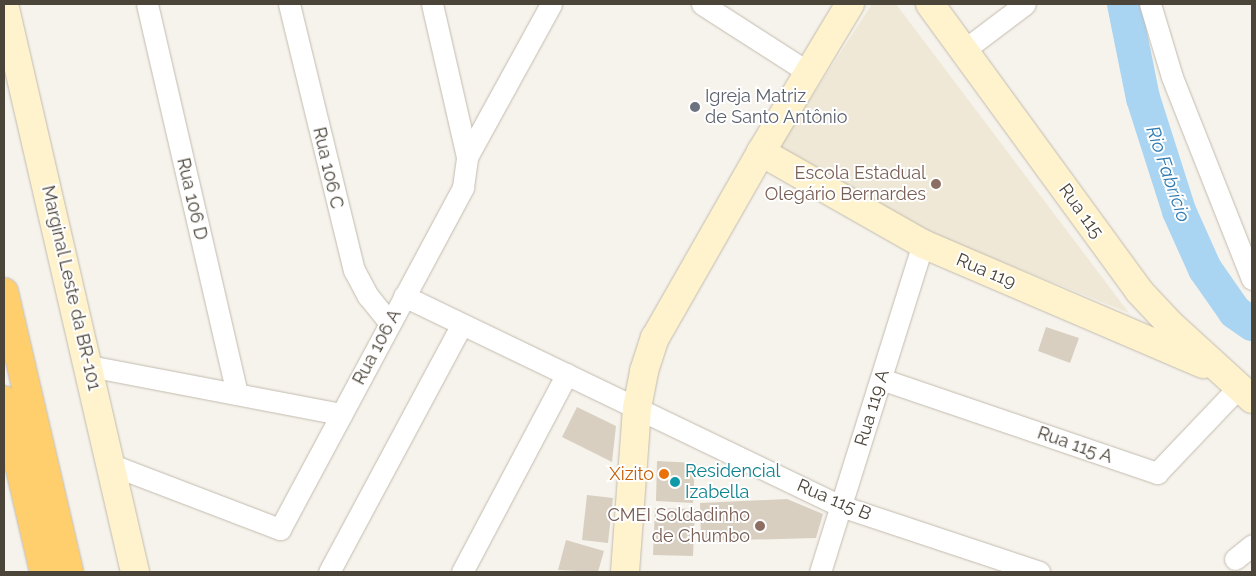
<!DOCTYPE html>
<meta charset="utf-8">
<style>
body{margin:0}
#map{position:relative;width:1256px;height:576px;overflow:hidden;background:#f6f3ec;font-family:Raleway,sans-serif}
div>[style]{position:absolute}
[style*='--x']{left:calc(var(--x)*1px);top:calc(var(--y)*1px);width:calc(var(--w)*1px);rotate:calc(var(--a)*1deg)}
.education>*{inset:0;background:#efe8d6}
.river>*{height:34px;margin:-17px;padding:0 17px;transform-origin:17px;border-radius:17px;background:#a9d4f2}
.building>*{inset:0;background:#d8cfc1}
.roads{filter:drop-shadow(0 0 1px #c2bbae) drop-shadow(0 0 1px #c2bbae)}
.street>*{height:21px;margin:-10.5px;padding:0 10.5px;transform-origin:10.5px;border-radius:10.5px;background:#fff}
.secondary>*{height:28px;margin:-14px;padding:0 14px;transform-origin:14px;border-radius:14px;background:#fff3cd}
.highway>*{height:28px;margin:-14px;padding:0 14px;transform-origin:14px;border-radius:14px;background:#ffcf6e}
.dots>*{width:14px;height:14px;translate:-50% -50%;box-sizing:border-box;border:2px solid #fff;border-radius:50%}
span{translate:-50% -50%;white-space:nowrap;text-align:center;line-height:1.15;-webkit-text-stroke:4px #fff;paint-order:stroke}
.worship-label{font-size:18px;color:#5b616d}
.left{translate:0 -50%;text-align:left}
.street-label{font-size:18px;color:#4b4439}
.education-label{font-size:18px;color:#785e54}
.right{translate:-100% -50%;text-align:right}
.culture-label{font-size:18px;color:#0d838f}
.food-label{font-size:18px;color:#c56008}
.water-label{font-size:19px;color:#2e7ab2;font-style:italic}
.frame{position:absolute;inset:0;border:5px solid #4b4439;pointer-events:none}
</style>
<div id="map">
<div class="education">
<i style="clip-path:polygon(872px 4px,896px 4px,1129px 313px,903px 222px,779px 147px)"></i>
</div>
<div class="river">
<i style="--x:1124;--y:4;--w:96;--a:78.6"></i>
<i style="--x:1143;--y:98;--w:119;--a:72.3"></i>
<i style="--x:1179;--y:211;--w:64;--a:65.9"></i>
<i style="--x:1205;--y:269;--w:52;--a:55.1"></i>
<i style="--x:1235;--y:312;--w:21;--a:35"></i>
</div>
<div class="building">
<i style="clip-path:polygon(1046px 327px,1079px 338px,1070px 363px,1038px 351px)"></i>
<i style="clip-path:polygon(577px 407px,616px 426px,612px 462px,562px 437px)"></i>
<i style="clip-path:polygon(657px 461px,695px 463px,693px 503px,656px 501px)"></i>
<i style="clip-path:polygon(587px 495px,613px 498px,608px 543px,582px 540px)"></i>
<i style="clip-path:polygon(787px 499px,823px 514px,816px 538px,701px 541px,700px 503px)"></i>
<i style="clip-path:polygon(655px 508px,695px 509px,693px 556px,653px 555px)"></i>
<i style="clip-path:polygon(566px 540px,604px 551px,598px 572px,558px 570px)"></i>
</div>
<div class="roads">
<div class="street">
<i style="--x:147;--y:4;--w:400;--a:77"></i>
<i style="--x:289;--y:4;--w:274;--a:76.3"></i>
<i style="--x:354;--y:270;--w:30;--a:62"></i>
<i style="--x:368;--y:296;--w:35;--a:51"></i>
<i style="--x:432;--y:4;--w:157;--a:77.1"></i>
<i style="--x:702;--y:4;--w:126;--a:32.7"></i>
<i style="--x:1150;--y:4;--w:76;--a:73.2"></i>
<i style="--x:1172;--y:77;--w:217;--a:68.4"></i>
<i style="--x:964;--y:50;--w:76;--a:-37"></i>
<i style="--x:404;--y:296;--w:485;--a:25.7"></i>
<i style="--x:841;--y:506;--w:209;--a:18.4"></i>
<i style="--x:89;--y:366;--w:257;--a:10.8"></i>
<i style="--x:881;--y:379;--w:292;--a:18.8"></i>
<i style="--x:1157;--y:473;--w:119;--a:-46.4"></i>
<i style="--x:112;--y:465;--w:180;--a:20.9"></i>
<i style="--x:280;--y:529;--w:388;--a:-61.8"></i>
<i style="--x:463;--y:187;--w:30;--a:-82"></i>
<i style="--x:467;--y:157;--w:175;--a:-61.2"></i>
<i style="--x:1235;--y:559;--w:22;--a:-39"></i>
<i style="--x:329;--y:572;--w:281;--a:-61.8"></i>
<i style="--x:462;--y:572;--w:224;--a:-62.1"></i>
<i style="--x:820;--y:572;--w:344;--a:-72.6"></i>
</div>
<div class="secondary">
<i style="--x:4;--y:4;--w:583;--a:77.01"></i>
<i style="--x:930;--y:4;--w:355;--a:53.9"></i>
<i style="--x:1139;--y:291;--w:45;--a:46.8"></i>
<i style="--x:1170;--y:324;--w:111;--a:42.4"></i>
<i style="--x:761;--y:152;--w:186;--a:29.6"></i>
<i style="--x:923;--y:244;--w:305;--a:23.2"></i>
<i style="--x:625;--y:572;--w:164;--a:-85.8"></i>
<i style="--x:637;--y:408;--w:38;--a:-79"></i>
<i style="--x:644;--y:371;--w:35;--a:-72"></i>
<i style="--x:655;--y:338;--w:214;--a:-60.3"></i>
<i style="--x:761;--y:152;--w:173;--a:-59"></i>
</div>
<div class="highway">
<i style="--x:4;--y:292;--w:287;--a:76.9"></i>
<i style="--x:4;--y:400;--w:177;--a:76.9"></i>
</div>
</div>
<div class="dots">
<i style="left:695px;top:107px;background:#6b7280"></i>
<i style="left:936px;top:184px;background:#8d6e63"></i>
<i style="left:664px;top:474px;background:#e8710a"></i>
<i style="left:675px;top:482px;background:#0f9aa8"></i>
<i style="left:760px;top:526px;background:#8d6e63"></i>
</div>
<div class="worship-label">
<span class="left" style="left:705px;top:107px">Igreja Matriz<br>de Santo Antônio</span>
</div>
<div class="street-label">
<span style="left:328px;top:168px;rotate:77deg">Rua 106 C</span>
<span style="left:192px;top:199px;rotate:77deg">Rua 106 D</span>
<span style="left:1081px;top:211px;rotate:54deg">Rua 115</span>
<span style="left:986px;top:271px;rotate:23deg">Rua 119</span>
<span style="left:71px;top:288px;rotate:77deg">Marginal Leste da BR-101</span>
<span style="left:377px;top:347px;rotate:-62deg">Rua 106 A</span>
<span style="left:872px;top:408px;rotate:-73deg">Rua 119 A</span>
<span style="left:1075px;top:445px;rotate:19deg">Rua 115 A</span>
<span style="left:834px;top:500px;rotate:23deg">Rua 115 B</span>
</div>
<div class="education-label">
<span class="right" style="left:926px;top:184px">Escola Estadual<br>Olegário Bernardes</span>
<span class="right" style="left:750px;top:526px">CMEI Soldadinho<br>de Chumbo</span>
</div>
<div class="culture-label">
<span class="left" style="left:685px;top:482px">Residencial<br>Izabella</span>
</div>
<div class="food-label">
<span class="right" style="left:654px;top:474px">Xizito</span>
</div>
<div class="water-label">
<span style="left:1168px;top:174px;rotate:71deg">Rio Fabrício</span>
</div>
<div class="frame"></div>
</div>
